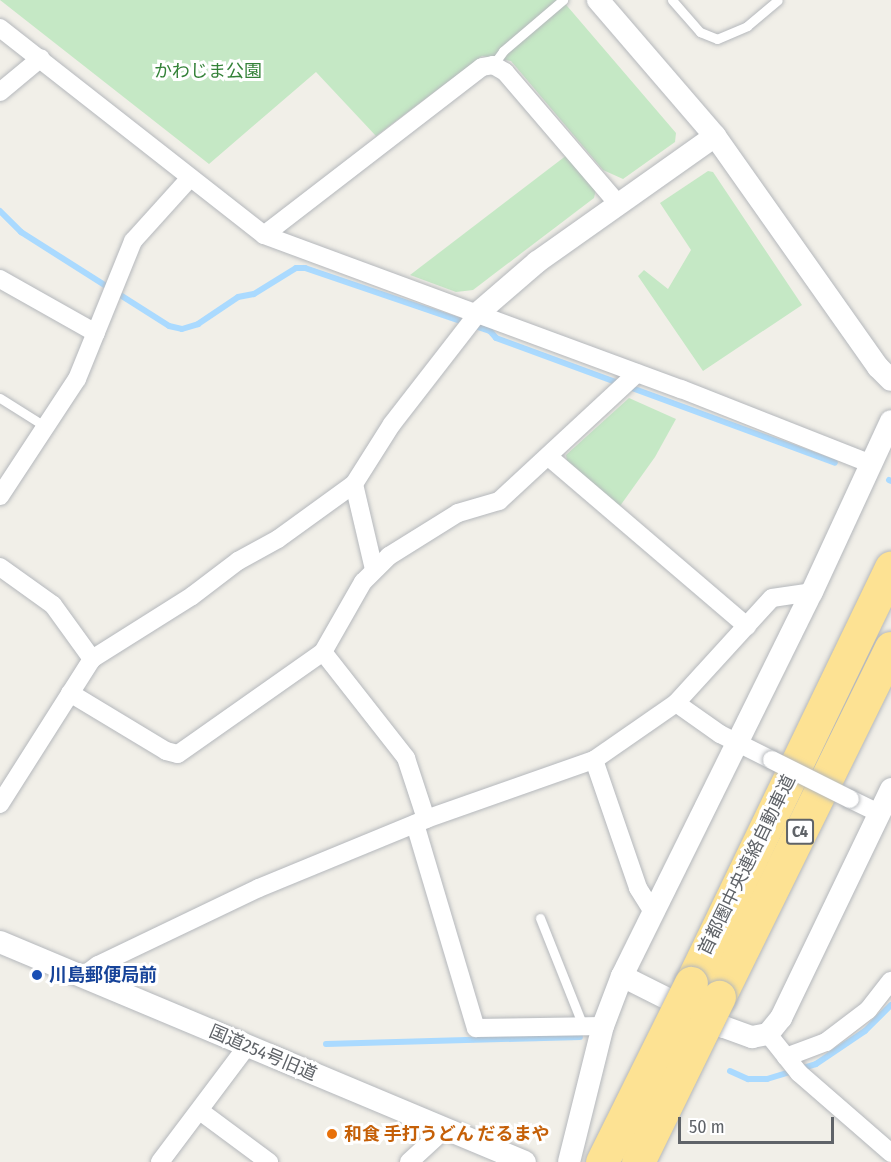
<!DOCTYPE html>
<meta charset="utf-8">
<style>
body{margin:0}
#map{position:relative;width:891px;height:1162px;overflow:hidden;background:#f1efe8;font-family:"Fira Sans Condensed","Noto Sans JP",sans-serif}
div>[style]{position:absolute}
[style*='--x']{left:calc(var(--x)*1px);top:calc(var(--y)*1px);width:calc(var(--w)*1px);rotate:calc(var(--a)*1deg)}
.green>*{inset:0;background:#c5e8c5}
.stream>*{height:6px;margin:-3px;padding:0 3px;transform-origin:3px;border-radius:3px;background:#aadaff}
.roads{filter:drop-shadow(0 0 2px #b5b8bc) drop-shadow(0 0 2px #b5b8bc)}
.service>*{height:9px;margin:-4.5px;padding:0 4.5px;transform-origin:4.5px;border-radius:4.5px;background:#fff}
.minor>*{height:18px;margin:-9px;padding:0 9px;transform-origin:9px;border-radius:9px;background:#fff}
.tertiary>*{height:22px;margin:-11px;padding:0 11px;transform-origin:11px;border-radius:11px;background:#fff}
.motorway>*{height:33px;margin:-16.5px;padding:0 16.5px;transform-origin:16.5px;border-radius:16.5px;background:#fde293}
.bridges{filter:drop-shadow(0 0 2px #b5b8bc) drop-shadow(0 0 2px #b5b8bc)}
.minor-bridge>*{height:18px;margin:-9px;padding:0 9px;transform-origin:9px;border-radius:9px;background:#fff}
.motorway-bridge>*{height:33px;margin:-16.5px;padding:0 16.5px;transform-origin:16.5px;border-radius:16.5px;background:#fde293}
.dots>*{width:16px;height:16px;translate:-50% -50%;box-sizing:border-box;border:3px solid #fff;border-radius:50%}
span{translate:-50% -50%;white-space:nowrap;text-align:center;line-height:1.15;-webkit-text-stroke:6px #fff;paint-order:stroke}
.shield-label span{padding:2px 4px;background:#fff;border:2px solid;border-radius:4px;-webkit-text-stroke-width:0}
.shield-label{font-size:16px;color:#5f6368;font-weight:700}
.park-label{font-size:18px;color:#348238}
.street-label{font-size:18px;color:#5f6368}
.transit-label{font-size:18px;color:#164399;font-weight:700}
.left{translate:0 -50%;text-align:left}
.food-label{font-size:18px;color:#c56008;font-weight:700}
.scale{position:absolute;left:678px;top:1117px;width:156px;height:27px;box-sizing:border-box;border:3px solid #5f6368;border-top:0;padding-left:8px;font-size:18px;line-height:21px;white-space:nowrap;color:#5f6368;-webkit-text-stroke:4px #fff;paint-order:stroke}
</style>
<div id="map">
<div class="green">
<i style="clip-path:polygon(0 0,562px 0,676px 133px,675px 142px,623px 179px,603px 170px,511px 61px,482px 56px,376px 136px,316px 72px,209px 164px)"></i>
<i style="clip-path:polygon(567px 155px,596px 189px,594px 198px,473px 290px,456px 292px,410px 275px)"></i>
<i style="clip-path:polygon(708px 171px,713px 172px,802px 305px,703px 371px,638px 276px,644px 270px,668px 289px,691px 250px,660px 203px)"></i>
<i style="clip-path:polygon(629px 398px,676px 419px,655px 457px,620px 506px,567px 461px,566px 455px)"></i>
</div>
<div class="stream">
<i style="--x:0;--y:211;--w:30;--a:45"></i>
<i style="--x:21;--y:232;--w:175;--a:32.4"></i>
<i style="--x:169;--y:326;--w:13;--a:13"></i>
<i style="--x:182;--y:329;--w:17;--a:-17"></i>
<i style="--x:198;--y:324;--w:48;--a:-34"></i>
<i style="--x:238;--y:297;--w:16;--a:-11"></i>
<i style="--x:254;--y:294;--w:49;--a:-31.8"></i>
<i style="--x:296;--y:268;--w:9;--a:0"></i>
<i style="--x:305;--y:268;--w:195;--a:18.8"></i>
<i style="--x:490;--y:331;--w:9;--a:49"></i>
<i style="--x:496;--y:338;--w:361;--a:20.2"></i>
<i style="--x:889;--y:480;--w:2;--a:27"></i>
<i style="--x:326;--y:1044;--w:254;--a:-1.6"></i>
<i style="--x:730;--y:1071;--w:20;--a:24"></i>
<i style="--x:748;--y:1079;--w:19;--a:0"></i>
<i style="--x:767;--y:1079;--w:51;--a:-17"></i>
<i style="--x:816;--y:1064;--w:59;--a:-34"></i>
<i style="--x:865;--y:1031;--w:37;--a:-45"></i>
</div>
<div class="roads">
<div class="service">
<i style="--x:672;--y:0;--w:43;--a:48.8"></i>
<i style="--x:700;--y:32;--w:18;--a:22"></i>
<i style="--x:717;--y:39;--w:33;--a:-23"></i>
<i style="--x:747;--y:26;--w:40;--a:-40"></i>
<i style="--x:493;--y:65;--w:17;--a:-54"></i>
<i style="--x:503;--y:51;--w:79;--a:-40.4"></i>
<i style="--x:0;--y:398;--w:54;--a:32.2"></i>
<i style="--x:540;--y:918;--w:116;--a:68.3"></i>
</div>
<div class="minor">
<i style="--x:0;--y:28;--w:335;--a:38.1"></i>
<i style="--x:264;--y:235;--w:445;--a:20.3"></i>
<i style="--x:681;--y:389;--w:204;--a:21.5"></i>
<i style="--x:0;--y:92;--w:53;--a:-39.7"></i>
<i style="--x:264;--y:235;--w:275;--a:-37.6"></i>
<i style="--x:482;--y:67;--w:11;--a:-10"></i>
<i style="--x:493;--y:65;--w:14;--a:30"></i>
<i style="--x:505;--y:72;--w:174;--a:49.4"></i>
<i style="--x:0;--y:279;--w:110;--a:29.4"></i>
<i style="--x:550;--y:458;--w:259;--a:40.5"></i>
<i style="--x:354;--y:484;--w:87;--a:76.8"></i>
<i style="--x:0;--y:496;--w:140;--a:-56.7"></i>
<i style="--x:77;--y:379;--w:149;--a:-67.9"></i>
<i style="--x:133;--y:241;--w:85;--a:-47.9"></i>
<i style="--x:0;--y:567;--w:65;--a:35.6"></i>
<i style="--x:53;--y:605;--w:67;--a:54.2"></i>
<i style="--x:323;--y:652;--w:135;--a:51.9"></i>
<i style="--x:406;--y:758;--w:64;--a:71.8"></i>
<i style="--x:70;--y:693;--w:112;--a:31.1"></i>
<i style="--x:166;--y:751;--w:12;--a:14"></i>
<i style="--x:178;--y:754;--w:177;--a:-35.1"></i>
<i style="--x:323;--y:652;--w:81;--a:-60.3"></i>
<i style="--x:363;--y:582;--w:37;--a:-45"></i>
<i style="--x:389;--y:556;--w:81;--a:-31.9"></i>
<i style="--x:458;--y:513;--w:43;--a:-16.3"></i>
<i style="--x:499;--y:501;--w:188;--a:-42.8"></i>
<i style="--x:676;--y:703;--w:54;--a:35.2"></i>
<i style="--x:720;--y:734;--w:58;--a:26.6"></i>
<i style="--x:594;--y:760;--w:135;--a:71"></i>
<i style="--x:638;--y:888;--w:26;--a:58"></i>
<i style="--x:850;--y:799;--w:32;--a:26"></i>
<i style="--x:0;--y:804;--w:172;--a:-57.6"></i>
<i style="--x:92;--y:659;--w:118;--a:-32.2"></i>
<i style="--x:192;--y:596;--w:58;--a:-37.3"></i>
<i style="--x:238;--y:561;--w:46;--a:-28.8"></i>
<i style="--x:278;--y:539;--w:94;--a:-35.9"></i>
<i style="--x:354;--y:484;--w:71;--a:-57.7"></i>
<i style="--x:392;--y:424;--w:140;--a:-52.2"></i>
<i style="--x:415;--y:824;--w:213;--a:73.4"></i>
<i style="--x:476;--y:1028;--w:127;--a:-0.9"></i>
<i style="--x:82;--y:977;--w:20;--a:-37"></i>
<i style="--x:98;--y:965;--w:178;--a:-25.6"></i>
<i style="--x:259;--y:888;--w:181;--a:-22.4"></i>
<i style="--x:426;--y:819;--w:178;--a:-19.4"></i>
<i style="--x:594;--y:760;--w:100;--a:-34.8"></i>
<i style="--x:676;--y:703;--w:142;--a:-47.6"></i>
<i style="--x:772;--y:598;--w:40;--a:-8.5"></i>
<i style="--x:768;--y:1034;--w:50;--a:51.5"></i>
<i style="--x:799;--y:1073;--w:122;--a:41"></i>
<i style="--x:786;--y:1057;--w:43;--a:-20.6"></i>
<i style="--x:826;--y:1042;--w:53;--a:-37.3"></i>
<i style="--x:868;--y:1010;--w:37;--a:-52"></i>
<i style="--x:200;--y:1111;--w:86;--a:36.5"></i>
<i style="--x:160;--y:1162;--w:145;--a:-53.1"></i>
<i style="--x:409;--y:1162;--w:49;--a:-42.5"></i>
</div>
<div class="tertiary">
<i style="--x:598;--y:0;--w:179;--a:49.3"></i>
<i style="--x:715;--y:136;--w:283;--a:54.8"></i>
<i style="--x:878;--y:367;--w:18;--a:45"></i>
<i style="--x:478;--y:313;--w:78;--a:-40.8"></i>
<i style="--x:537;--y:262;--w:218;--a:-35.3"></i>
<i style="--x:0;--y:942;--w:569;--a:22.74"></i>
<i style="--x:622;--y:976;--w:114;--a:26.6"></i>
<i style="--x:724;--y:1027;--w:30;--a:20"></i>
<i style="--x:752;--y:1037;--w:16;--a:-11"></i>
<i style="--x:768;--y:1034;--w:21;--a:-51"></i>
<i style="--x:781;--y:1018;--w:254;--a:-64.3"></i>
<i style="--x:569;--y:1162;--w:140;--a:-76"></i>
<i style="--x:603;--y:1026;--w:53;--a:-69.2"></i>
<i style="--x:622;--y:976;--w:428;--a:-63.7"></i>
<i style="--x:812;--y:592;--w:188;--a:-65.2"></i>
</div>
<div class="motorway">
<i style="--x:691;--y:983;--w:461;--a:-64.3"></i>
<i style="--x:719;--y:997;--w:389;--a:-63.8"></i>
</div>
</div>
<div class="bridges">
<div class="minor-bridge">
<i style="--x:772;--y:760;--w:87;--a:26.6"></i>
</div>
<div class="motorway-bridge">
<i style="--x:602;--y:1162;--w:200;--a:-63.6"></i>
<i style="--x:638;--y:1162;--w:184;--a:-63.9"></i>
</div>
</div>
<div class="dots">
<i style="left:37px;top:975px;background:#1a4fb4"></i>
<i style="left:332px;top:1134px;background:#e8710a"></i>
</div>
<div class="shield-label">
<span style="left:800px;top:832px">C4</span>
</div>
<div class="park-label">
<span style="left:208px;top:71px">かわじま公園</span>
</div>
<div class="street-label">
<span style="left:747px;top:865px;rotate:-64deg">首都圏中央連絡自動車道</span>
<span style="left:263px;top:1053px;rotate:23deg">国道254号旧道</span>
</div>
<div class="transit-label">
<span class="left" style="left:49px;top:975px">川島郵便局前</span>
</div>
<div class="food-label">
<span class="left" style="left:344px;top:1134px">和食 手打うどん だるまや</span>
</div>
<div class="scale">50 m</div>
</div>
